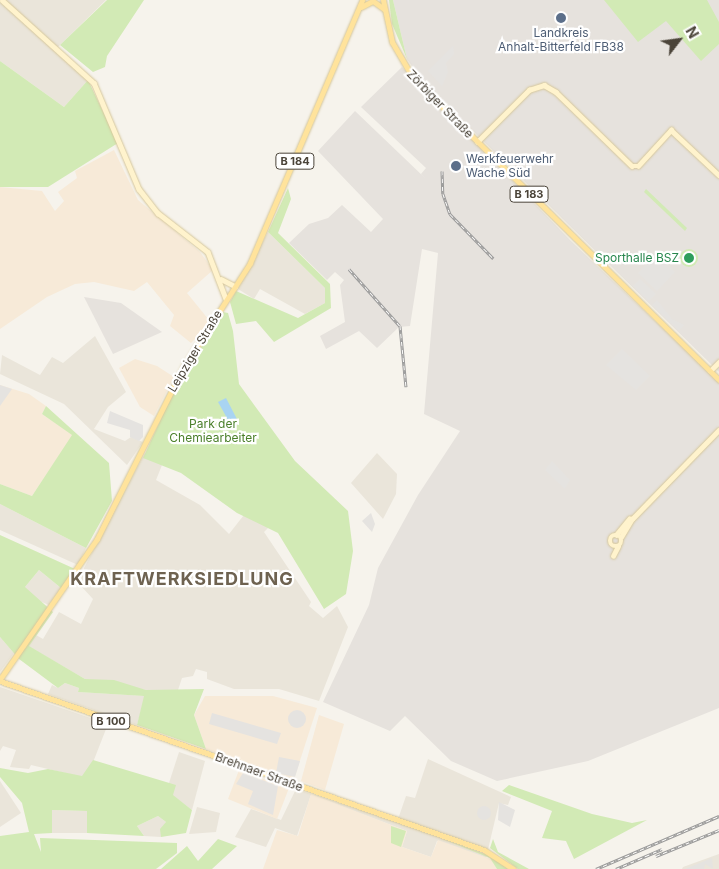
<!DOCTYPE html>
<meta charset="utf-8">
<style>
body{margin:0}
#map{position:relative;width:719px;height:869px;overflow:hidden;background:#f6f3ec;font-family:Inter,sans-serif}
div>[style]{position:absolute}
[style*='--x']{left:calc(var(--x)*1px);top:calc(var(--y)*1px);width:calc(var(--w)*1px);rotate:calc(var(--a)*1deg)}
.residential>*{inset:0;background:#eae5da}
.commercial>*{inset:0;background:#f7ead8}
.industrial>*{inset:0;background:#e6e2dd}
.green>*{inset:0;background:#d2eab5}
.round{border-radius:50%}
.parking>*{inset:0;background:#e5e3e0}
.water>*{inset:0;background:#a9d4f2}
.roads{filter:drop-shadow(0 0 1px #d6c79b) drop-shadow(0 0 1px #d6c79b)}
.secondary>*{height:4.5px;margin:-2.25px;padding:0 2.25px;transform-origin:2.25px;border-radius:2.25px;background:#fff3cd}
.secondary>.ring{margin:-2.25px;padding:0;box-sizing:content-box;background:none;border:4.5px solid #fff3cd;border-radius:50%}
.primary>*{height:5px;margin:-2.5px;padding:0 2.5px;transform-origin:2.5px;border-radius:2.5px;background:#ffe39c}
.rail>*{height:3px;margin-top:-1.5px;transform-origin:0;background:repeating-linear-gradient(90deg,#fff 0 4px,#9a9a9a 0 8px);box-sizing:border-box;border-block:1px solid #9a9a9a}
.dots>*{width:14px;height:14px;translate:-50% -50%;box-sizing:border-box;border:2px solid #fff;border-radius:50%}
span{translate:-50% -50%;white-space:nowrap;text-align:center;line-height:1.15;-webkit-text-stroke:4.5px #fff;paint-order:stroke}
.shield-label span{padding:1px 4px;background:#fff;border:1px solid;border-radius:4px;-webkit-text-stroke-width:0}
.shield-label{font-size:11px;color:#4b4439;font-weight:700}
.service-label{font-size:12px;color:#4e5e75}
.left{translate:0 -50%;text-align:left}
.street-label{font-size:12px;color:#4b4439}
.leisure-label{font-size:12px;color:#27864d}
.right{translate:-100% -50%;text-align:right}
.park-label{font-size:12px;color:#4a7f2a}
.district-label{font-size:18px;color:#6e6250;font-weight:700;letter-spacing:1px}
.north{position:absolute;left:654px;top:15px;width:50px;height:50px;-webkit-text-stroke:4px #fff;paint-order:stroke;rotate:60deg;font-size:14px;font-weight:700;line-height:20px;text-align:center;color:#4b4439}
.north::after{content:'';display:block;margin:auto;width:18px;height:22px;background:#4b4439;clip-path:polygon(50% 0,100% 100%,50% 72%,0 100%)}
</style>
<div id="map">
<div class="residential">
<i style="clip-path:polygon(0 0,106px 0,56px 49px,88px 80px,64px 107px,0 61px)"></i>
<i style="clip-path:polygon(268px 232px,325px 288px,325px 303px,305px 314px,260px 289px,254px 299px,238px 289px)"></i>
<i style="clip-path:polygon(95px 336px,126px 392px,108px 407px,94px 429px,125px 441px,131px 437px,143px 442px,127px 465px,64px 404px,0 374px,2px 355px,40px 375px,52px 357px,63px 363px)"></i>
<i style="clip-path:polygon(145px 453px,162px 465px,156px 480px,200px 505px,229px 534px,251px 506px,270px 526px,264px 532px,311px 602px,309px 606px,323px 618px,337px 606px,348px 627px,319px 701px,279px 689px,234px 689px,207px 679px,207px 672px,196px 669px,193px 676px,182px 678px,178px 690px,146px 690px,85px 679px,28px 646px,36px 635px,43px 639px,59px 612px,81px 624px,93px 599px,80px 585px,84px 568px)"></i>
<i style="clip-path:polygon(377px 453px,397px 474px,396px 494px,383px 519px,351px 483px)"></i>
<i style="clip-path:polygon(0 504px,86px 548px,78px 565px,0 530px)"></i>
<i style="clip-path:polygon(39px 570px,61px 588px,49px 605px,20px 593px)"></i>
<i style="clip-path:polygon(0 637px,14px 653px,0 672px)"></i>
<i style="clip-path:polygon(65px 683px,79px 688px,78px 692px,145px 696px,137px 725px,48px 694px,52px 685px,58px 688px)"></i>
<i style="clip-path:polygon(0 687px,108px 724px,90px 770px,82px 777px,31px 765px,29px 769px,10px 767px,16px 750px,3px 746px,0 751px)"></i>
<i style="clip-path:polygon(179px 752px,205px 761px,192px 810px,172px 795px,169px 783px)"></i>
<i style="clip-path:polygon(428px 759px,511px 797px,508px 805px,499px 803px,486px 858px,437px 841px,431px 857px,402px 847px,407px 831px,311px 795px,297px 836px,275px 828px,266px 847px,235px 837px,251px 809px,281px 820px,296px 789px,397px 822px,406px 796px,415px 798px)"></i>
<i style="clip-path:polygon(0 781px,21px 813px,0 827px)"></i>
<i style="clip-path:polygon(197px 807px,220px 813px,216px 832px,189px 834px)"></i>
<i style="clip-path:polygon(52px 810px,87px 811px,87px 833px,52px 833px)"></i>
<i style="clip-path:polygon(158px 816px,166px 822px,161px 837px,144px 836px,137px 826px)"></i>
<i style="clip-path:polygon(719px 854px,719px 869px,682px 869px,683px 867px)"></i>
</div>
<div class="commercial">
<i style="clip-path:polygon(114px 150px,138px 200px,200px 252px,213px 270px,187px 293px,209px 320px,202px 332px,191px 343px,170px 326px,174px 315px,147px 282px,134px 291px,94px 282px,75px 284px,47px 297px,0 329px,0 187px,42px 191px,55px 211px,64px 201px,58px 192px,77px 178px,75px 171px)"></i>
<i style="clip-path:polygon(135px 359px,157px 366px,174px 377px,154px 416px,140px 407px,119px 368px)"></i>
<i style="clip-path:polygon(0 385px,29px 394px,46px 406px,42px 414px,73px 435px,32px 496px,0 484px)"></i>
<i style="clip-path:polygon(205px 696px,273px 696px,317px 708px,294px 779px,206px 749px,194px 715px)"></i>
<i style="clip-path:polygon(319px 715px,344px 724px,325px 790px,301px 781px)"></i>
<i style="clip-path:polygon(239px 770px,289px 788px,277px 819px,228px 799px)"></i>
<i style="clip-path:polygon(311px 794px,407px 831px,402px 847px,431px 857px,438px 840px,496px 861px,497px 869px,263px 869px,277px 830px,298px 836px)"></i>
</div>
<div class="industrial">
<i style="clip-path:polygon(393px 0,719px 0,719px 372px,422px 81px,407px 59px)"></i>
<i style="clip-path:polygon(402px 67px,571px 241px,719px 382px,719px 708px,588px 761px,497px 781px,451px 761px,405px 716px,390px 731px,323px 702px,369px 605px,378px 568px,418px 495px,460px 431px,424px 414px,438px 253px,422px 249px,410px 326px,399px 327px,377px 348px,359px 331px,326px 349px,320px 336px,345px 322px,340px 285px,344px 280px,335px 272px,327px 280px,289px 243px,309px 224px,328px 218px,342px 205px,371px 232px,383px 219px,318px 151px,355px 111px,425px 178px,421px 174px,426px 168px,361px 107px)"></i>
<i style="clip-path:polygon(84px 297px,121px 303px,162px 332px,113px 354px)"></i>
</div>
<div class="green">
<i style="clip-path:polygon(107px 0,144px 0,107px 56px,105px 67px,93px 72px,60px 45px)"></i>
<i style="clip-path:polygon(389px 0,393px 0,407px 59px,392px 24px)"></i>
<i style="clip-path:polygon(604px 0,707px 0,719px 22px,719px 44px,701px 61px,666px 21px,638px 42px)"></i>
<i style="clip-path:polygon(0 61px,64px 107px,88px 80px,118px 143px,48px 187px,0 187px)"></i>
<i style="clip-path:polygon(288px 188px,291px 199px,278px 233px,330px 284px,331px 308px,274px 342px,256px 321px,236px 324px,230px 302px,236px 291px,298px 318px,325px 303px,325px 288px,268px 232px)"></i>
<i style="clip-path:polygon(646px 189px,687px 228px,685px 231px,644px 192px)"></i>
<i class="round" style="left:680px;top:249px;width:18px;height:18px"></i>
<i style="clip-path:polygon(223px 312px,228px 313px,233px 331px,239px 384px,295px 461px,348px 511px,353px 551px,346px 594px,324px 609px,278px 533px,237px 513px,181px 473px,143px 458px,173px 393px)"></i>
<i style="clip-path:polygon(46px 406px,109px 463px,112px 501px,86px 548px,0 504px,0 484px,32px 496px,72px 435px,42px 414px)"></i>
<i style="clip-path:polygon(0 535px,75px 569px,61px 588px,39px 570px,25px 587px,53px 612px,29px 646px,85px 679px,114px 680px,146px 690px,204px 689px,194px 715px,206px 749px,137px 725px,144px 696px,78px 692px,79px 688px,65px 683px,58px 688px,19px 659px,0 637px)"></i>
<i style="clip-path:polygon(93px 760px,176px 785px,173px 795px,192px 810px,186px 833px,161px 837px,160px 829px,166px 822px,158px 816px,137px 826px,144px 836px,87px 833px,87px 811px,52px 810px,52px 833px,34px 834px,41px 852px,40px 838px,177px 843px,177px 853px,156px 869px,0 869px,0 836px,29px 832px,22px 803px,0 777px,0 768px,28px 773px,48px 769px,82px 776px)"></i>
<i style="clip-path:polygon(509px 785px,592px 814px,632px 823px,647px 820px,574px 859px,566px 841px,542px 838px,552px 811px,502px 791px)"></i>
<i style="clip-path:polygon(391px 826px,406px 831px,401px 847px,391px 843px)"></i>
<i style="clip-path:polygon(440px 838px,490px 856px,508px 869px,497px 869px,490px 858px)"></i>
<i style="clip-path:polygon(218px 839px,237px 846px,212px 869px,161px 869px,187px 846px,198px 861px)"></i>
<i style="clip-path:polygon(493px 839px,498px 852px,529px 869px,518px 869px,490px 848px)"></i>
</div>
<div class="parking">
<i style="clip-path:polygon(453px 46px,454px 54px,446px 63px,448px 72px,442px 86px,428px 71px)"></i>
<i style="clip-path:polygon(657px 254px,675px 272px,657px 291px,638px 273px)"></i>
<i style="clip-path:polygon(640px 279px,656px 294px,649px 301px,633px 286px)"></i>
<i style="clip-path:polygon(657px 300px,672px 319px,684px 325px,679px 331px,652px 305px)"></i>
<i style="clip-path:polygon(622px 349px,650px 376px,636px 390px,606px 365px)"></i>
<i style="clip-path:polygon(0 385px,12px 389px,0 406px)"></i>
<i style="clip-path:polygon(110px 411px,143px 425px,143px 437px,139px 441px,130px 437px,130px 430px,107px 423px)"></i>
<i style="clip-path:polygon(552px 461px,570px 480px,565px 489px,545px 470px)"></i>
<i style="clip-path:polygon(371px 513px,375px 524px,372px 532px,362px 521px)"></i>
<i class="round" style="left:288px;top:710px;width:18px;height:18px"></i>
<i style="clip-path:polygon(212px 713px,281px 733px,277px 744px,209px 724px)"></i>
<i style="clip-path:polygon(279px 757px,300px 761px,295px 777px,276px 773px)"></i>
<i style="clip-path:polygon(243px 773px,278px 786px,273px 815px,248px 804px,253px 791px,236px 784px)"></i>
<i style="clip-path:polygon(499px 802px,515px 810px,510px 827px,498px 820px)"></i>
<i class="round" style="left:477px;top:806px;width:14px;height:14px"></i>
<i style="clip-path:polygon(712px 858px,713px 869px,705px 864px,704px 869px,685px 869px)"></i>
</div>
<div class="water">
<i style="clip-path:polygon(226px 398px,239px 423px,232px 427px,218px 402px)"></i>
</div>
<div class="roads">
<div class="secondary">
<i style="--x:2;--y:0;--w:124;--a:42.1"></i>
<i style="--x:94;--y:83;--w:115;--a:67"></i>
<i style="--x:139;--y:189;--w:31;--a:52"></i>
<i style="--x:158;--y:213;--w:63;--a:38"></i>
<i style="--x:208;--y:252;--w:50;--a:69"></i>
<i style="--x:477;--y:142;--w:74;--a:-45"></i>
<i style="--x:529;--y:90;--w:16;--a:-18"></i>
<i style="--x:544;--y:85;--w:14;--a:30"></i>
<i style="--x:556;--y:92;--w:106;--a:44.2"></i>
<i style="--x:632;--y:166;--w:6;--a:0"></i>
<i style="--x:638;--y:166;--w:49;--a:-47.5"></i>
<i style="--x:671;--y:130;--w:66;--a:43.2"></i>
<i style="--x:221;--y:279;--w:16;--a:27"></i>
<i style="--x:710;--y:371;--w:13;--a:-45"></i>
<i style="--x:616;--y:535;--w:21;--a:-51"></i>
<i class="ring" style="left:610.5px;top:535.5px;width:6.5px;height:6.5px"></i>
<i style="--x:621;--y:537;--w:21;--a:-59"></i>
<i style="--x:632;--y:519;--w:124;--a:-45.7"></i>
<i style="--x:613;--y:556;--w:11;--a:-63"></i>
</div>
<div class="primary">
<i style="--x:383;--y:0;--w:43;--a:77.9"></i>
<i style="--x:392;--y:42;--w:42;--a:59.7"></i>
<i style="--x:413;--y:78;--w:430;--a:44.6"></i>
<i style="--x:361;--y:7;--w:13;--a:-27"></i>
<i style="--x:373;--y:1;--w:14;--a:36"></i>
<i style="--x:0;--y:679;--w:170;--a:-55.3"></i>
<i style="--x:97;--y:539;--w:194;--a:-63.3"></i>
<i style="--x:184;--y:366;--w:122;--a:-57.3"></i>
<i style="--x:250;--y:263;--w:286;--a:-66.9"></i>
<i style="--x:0;--y:681;--w:513;--a:19.25"></i>
<i style="--x:484;--y:850;--w:35;--a:33"></i>
</div>
</div>
<div class="rail">
<i style="--x:442;--y:171;--w:23;--a:88"></i>
<i style="--x:443;--y:194;--w:21;--a:71"></i>
<i style="--x:450;--y:214;--w:62;--a:45.7"></i>
<i style="--x:349;--y:269;--w:76;--a:48.2"></i>
<i style="--x:400;--y:326;--w:61;--a:84.4"></i>
<i style="--x:656;--y:856;--w:68;--a:-22.4"></i>
<i style="--x:596;--y:869;--w:134;--a:-23.3"></i>
<i style="--x:616;--y:869;--w:50;--a:-23.5"></i>
</div>
<div class="dots">
<i style="left:561px;top:18px;background:#5c6f8a"></i>
<i style="left:456px;top:166px;background:#5c6f8a"></i>
<i style="left:689px;top:258px;background:#2e9e5b"></i>
</div>
<div class="shield-label">
<span style="left:295px;top:161px">B 184</span>
<span style="left:529px;top:194px">B 183</span>
<span style="left:111px;top:721px">B 100</span>
</div>
<div class="service-label">
<span style="left:561px;top:40px">Landkreis<br>Anhalt-Bitterfeld FB38</span>
<span class="left" style="left:466px;top:166px">Werkfeuerwehr<br>Wache Süd</span>
</div>
<div class="street-label">
<span style="left:440px;top:104px;rotate:46deg">Zörbiger Straße</span>
<span style="left:195px;top:351px;rotate:-59deg">Leipziger Straße</span>
<span style="left:259px;top:772px;rotate:20deg">Brehnaer Straße</span>
</div>
<div class="leisure-label">
<span class="right" style="left:679px;top:258px">Sporthalle BSZ</span>
</div>
<div class="park-label">
<span style="left:213px;top:431px">Park der<br>Chemiearbeiter</span>
</div>
<div class="district-label">
<span style="left:182px;top:579px">KRAFTWERKSIEDLUNG</span>
</div>
<div class="north">N</div>
</div>
